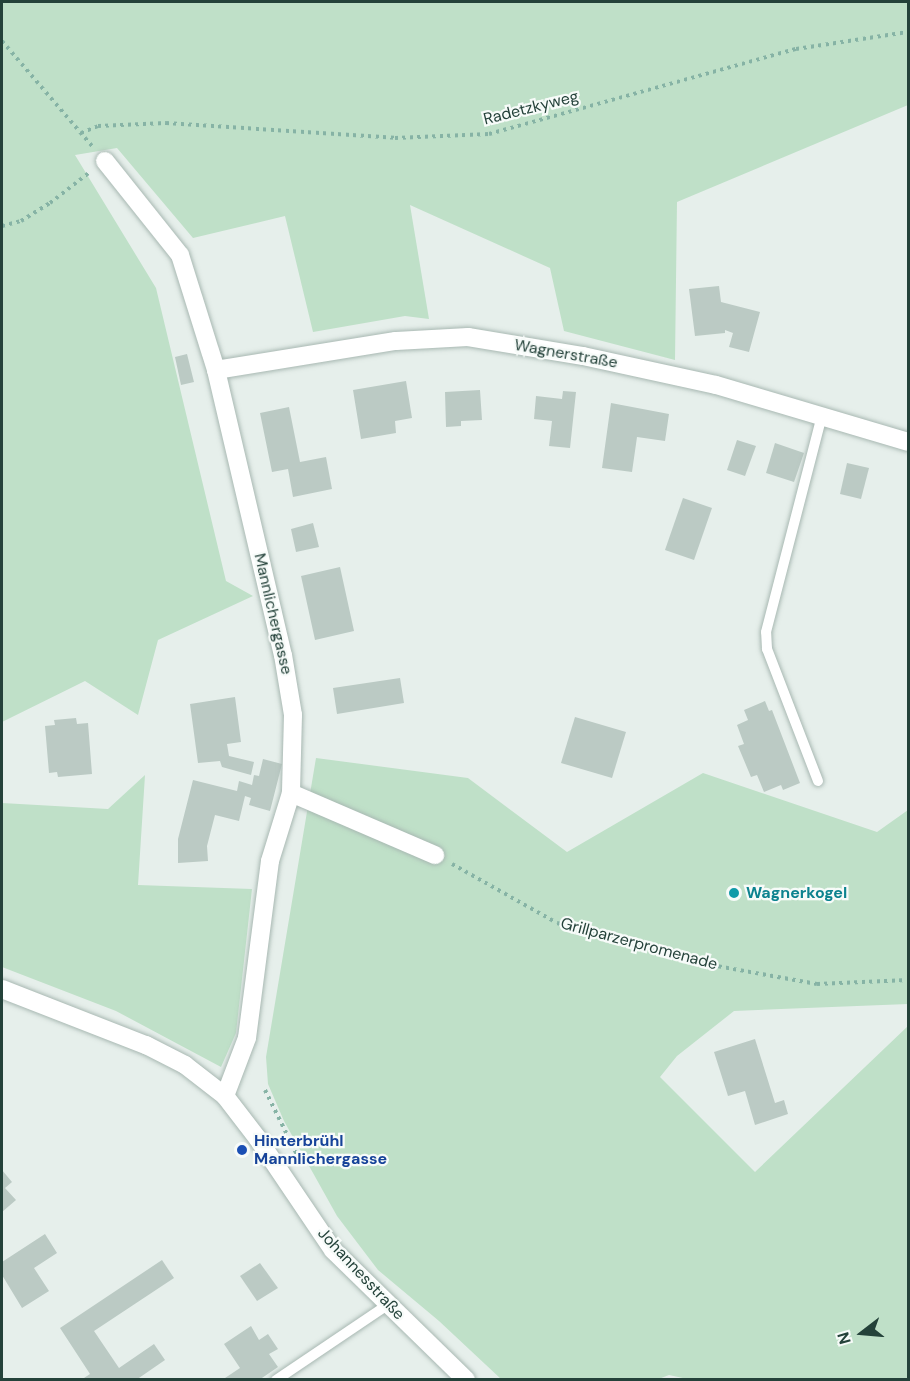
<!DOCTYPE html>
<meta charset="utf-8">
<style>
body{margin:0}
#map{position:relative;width:910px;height:1381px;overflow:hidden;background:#e6efeb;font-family:"DM Sans",sans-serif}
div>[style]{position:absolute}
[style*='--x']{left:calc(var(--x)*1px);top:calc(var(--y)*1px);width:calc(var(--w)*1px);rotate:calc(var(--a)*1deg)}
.green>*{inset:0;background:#bfe0c8}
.building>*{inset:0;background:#bbcac4}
.path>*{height:4px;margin-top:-2px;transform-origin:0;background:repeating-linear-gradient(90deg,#86b3a5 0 3px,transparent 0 7.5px)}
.roads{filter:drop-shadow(0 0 2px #a8b8b2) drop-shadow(0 0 2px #a8b8b2)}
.lane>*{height:10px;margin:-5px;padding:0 5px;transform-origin:5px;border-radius:5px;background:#fff}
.street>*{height:18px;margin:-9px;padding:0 9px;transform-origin:9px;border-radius:9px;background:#fff}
.secondary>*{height:18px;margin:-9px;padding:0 9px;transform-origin:9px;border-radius:9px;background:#fff}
.dots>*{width:16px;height:16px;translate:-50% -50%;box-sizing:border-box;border:3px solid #f7fbf9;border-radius:50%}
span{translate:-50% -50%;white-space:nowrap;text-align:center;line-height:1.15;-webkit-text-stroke:4.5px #f7fbf9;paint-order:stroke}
.street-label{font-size:16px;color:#24423a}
.culture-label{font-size:16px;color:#0d838f;font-weight:700}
.left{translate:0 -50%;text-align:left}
.transit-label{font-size:16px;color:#164399;font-weight:700}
.frame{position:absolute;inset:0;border:3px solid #24423a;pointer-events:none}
.north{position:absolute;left:832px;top:1303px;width:60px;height:60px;-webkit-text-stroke:4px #f7fbf9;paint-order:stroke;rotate:254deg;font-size:16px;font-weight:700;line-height:24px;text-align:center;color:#24423a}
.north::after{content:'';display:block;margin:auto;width:21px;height:27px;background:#24423a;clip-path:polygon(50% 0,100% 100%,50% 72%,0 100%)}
</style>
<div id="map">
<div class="green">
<i style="clip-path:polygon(2px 2px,908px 2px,908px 105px,677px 202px,675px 360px,564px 331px,550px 268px,410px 205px,429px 319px,405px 316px,313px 332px,285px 216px,193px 238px,117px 148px,75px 155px,156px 288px,226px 581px,253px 596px,158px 640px,138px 715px,85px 681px,2px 722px)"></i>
<i style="clip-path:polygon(316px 758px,468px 778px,567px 852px,703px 773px,877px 832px,908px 810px,908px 1004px,734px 1011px,677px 1056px,660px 1077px,755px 1172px,908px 1026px,908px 1379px,692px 1380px,669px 1375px,656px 1380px,501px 1379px,439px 1321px,378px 1270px,337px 1216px,284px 1121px,268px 1084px,266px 1057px)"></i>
<i style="clip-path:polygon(145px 775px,138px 885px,252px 889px,236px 1033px,221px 1067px,116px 1011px,2px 967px,2px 803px,108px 809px)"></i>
</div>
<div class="building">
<i style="clip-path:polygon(719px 286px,721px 302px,760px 312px,749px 352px,729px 347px,733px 333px,725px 330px,725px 333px,695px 336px,689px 289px)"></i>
<i style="clip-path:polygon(187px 354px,194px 382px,181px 385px,175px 357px)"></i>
<i style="clip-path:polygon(406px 381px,412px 418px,395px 421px,396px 433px,361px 439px,353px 390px)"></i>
<i style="clip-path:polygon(480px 390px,482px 420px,461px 421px,461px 426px,446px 427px,445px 392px)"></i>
<i style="clip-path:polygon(563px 391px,576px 392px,570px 448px,549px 446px,552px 421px,534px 419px,536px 396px,562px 399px)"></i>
<i style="clip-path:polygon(611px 403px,669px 414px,665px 441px,637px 437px,632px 472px,602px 468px)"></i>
<i style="clip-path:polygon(289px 407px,300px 462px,326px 457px,332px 489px,293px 497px,288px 469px,272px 472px,260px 413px)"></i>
<i style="clip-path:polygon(737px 440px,756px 446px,745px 476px,727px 470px)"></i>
<i style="clip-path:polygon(775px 443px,804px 453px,794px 482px,766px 473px)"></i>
<i style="clip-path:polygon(847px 463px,869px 468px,861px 499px,840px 494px)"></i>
<i style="clip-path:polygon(683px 498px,712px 508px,694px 560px,665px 550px)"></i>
<i style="clip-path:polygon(313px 523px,319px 547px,296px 552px,291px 529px)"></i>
<i style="clip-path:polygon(340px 567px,354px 631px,315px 640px,301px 576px)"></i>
<i style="clip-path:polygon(400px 678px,404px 703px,337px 714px,333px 688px)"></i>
<i style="clip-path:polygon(235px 697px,241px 742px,227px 744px,229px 756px,254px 762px,251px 775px,222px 767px,220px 761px,198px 763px,190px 704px)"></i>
<i style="clip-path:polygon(765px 701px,769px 711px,772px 710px,800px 783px,783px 790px,781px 785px,764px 792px,757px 775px,751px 777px,738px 746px,744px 744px,737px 725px,748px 720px,744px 710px)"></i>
<i style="clip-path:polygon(575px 717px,626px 732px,612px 778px,561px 763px)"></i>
<i style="clip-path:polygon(76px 718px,77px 724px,88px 723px,92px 774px,58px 777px,57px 772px,49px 773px,45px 726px,55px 725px,54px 720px)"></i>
<i style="clip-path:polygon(263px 759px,282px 764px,270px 811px,249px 805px,251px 798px,245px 796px,239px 821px,215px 815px,207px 846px,208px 861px,178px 863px,178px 839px,193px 780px,237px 791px,239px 781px,252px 785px,254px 775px,259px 776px)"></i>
<i style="clip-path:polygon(755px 1039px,775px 1103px,784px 1100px,788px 1114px,755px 1125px,745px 1091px,728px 1096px,714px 1052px)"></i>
<i style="clip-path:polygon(2px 1170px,12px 1182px,5px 1188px,16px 1200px,2px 1212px)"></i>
<i style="clip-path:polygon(45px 1234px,57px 1253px,34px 1268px,49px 1291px,22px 1308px,2px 1275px,2px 1262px)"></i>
<i style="clip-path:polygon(162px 1260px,174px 1278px,94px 1331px,119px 1368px,154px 1344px,165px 1360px,136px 1380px,81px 1380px,90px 1374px,60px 1328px)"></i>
<i style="clip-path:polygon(260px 1263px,278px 1288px,257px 1301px,240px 1276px)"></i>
<i style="clip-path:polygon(251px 1326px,259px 1340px,268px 1334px,278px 1349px,269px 1354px,278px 1367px,259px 1380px,222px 1380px,240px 1368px,224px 1344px)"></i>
</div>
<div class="path">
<i style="--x:2;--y:41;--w:140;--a:49.4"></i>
<i style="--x:81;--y:133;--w:18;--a:-22"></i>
<i style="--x:98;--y:126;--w:68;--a:-2.5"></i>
<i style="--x:166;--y:123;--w:229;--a:3.7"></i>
<i style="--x:395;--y:138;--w:94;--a:-2.4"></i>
<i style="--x:489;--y:134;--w:319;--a:-15.5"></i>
<i style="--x:796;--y:49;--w:113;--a:-8.6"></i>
<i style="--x:2;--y:226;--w:20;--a:-15"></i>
<i style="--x:21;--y:221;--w:34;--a:-32"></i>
<i style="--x:50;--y:203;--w:51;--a:-37.8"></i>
<i style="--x:452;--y:864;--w:120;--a:29.3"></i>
<i style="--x:557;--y:923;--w:137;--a:16.1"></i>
<i style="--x:689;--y:961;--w:130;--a:10.2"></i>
<i style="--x:817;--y:984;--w:91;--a:-2.5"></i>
<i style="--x:265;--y:1090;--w:81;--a:63.7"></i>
</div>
<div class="roads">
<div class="lane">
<i style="--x:818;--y:781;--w:142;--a:-111.1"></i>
<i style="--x:767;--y:649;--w:17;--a:-93"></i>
<i style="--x:766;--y:632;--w:223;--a:-75.5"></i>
<i style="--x:276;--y:1380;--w:134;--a:-34"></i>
</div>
<div class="street">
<i style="--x:105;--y:161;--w:120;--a:51.4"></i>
<i style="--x:180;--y:255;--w:121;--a:72.6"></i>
<i style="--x:216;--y:370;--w:293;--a:76.8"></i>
<i style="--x:283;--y:655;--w:61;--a:80.5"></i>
<i style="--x:293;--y:715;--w:78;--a:91.5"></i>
<i style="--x:291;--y:793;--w:71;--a:107.2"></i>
<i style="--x:270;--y:861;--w:178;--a:97.4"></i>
<i style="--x:247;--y:1038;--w:62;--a:110.8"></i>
<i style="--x:216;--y:370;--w:182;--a:-9.2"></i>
<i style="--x:396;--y:341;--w:72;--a:-3.2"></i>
<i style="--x:468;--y:337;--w:117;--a:9.4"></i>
<i style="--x:583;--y:356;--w:136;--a:12.3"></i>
<i style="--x:716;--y:385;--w:200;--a:16.5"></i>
<i style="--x:291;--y:793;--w:157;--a:23.3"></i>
</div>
<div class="secondary">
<i style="--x:2;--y:989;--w:155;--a:21.3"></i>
<i style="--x:146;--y:1045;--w:44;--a:27.1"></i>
<i style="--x:185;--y:1065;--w:51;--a:37.8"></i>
<i style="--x:225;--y:1096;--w:54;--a:52.5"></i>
<i style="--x:258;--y:1139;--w:134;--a:56"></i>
<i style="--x:333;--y:1250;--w:186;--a:44.3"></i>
</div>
</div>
<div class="dots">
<i style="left:734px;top:893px;background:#0f9aa8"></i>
<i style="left:242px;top:1150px;background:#1a4fb4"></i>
</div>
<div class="street-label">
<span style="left:531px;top:108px;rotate:-14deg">Radetzkyweg</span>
<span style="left:566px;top:354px;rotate:10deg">Wagnerstraße</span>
<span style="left:273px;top:614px;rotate:77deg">Mannlichergasse</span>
<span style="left:639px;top:944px;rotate:15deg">Grillparzerpromenade</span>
<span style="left:361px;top:1274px;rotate:47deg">Johannesstraße</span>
</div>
<div class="culture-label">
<span class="left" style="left:746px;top:893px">Wagnerkogel</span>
</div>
<div class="transit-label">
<span class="left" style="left:254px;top:1150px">Hinterbrühl<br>Mannlichergasse</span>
</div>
<div class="frame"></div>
<div class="north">N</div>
</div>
